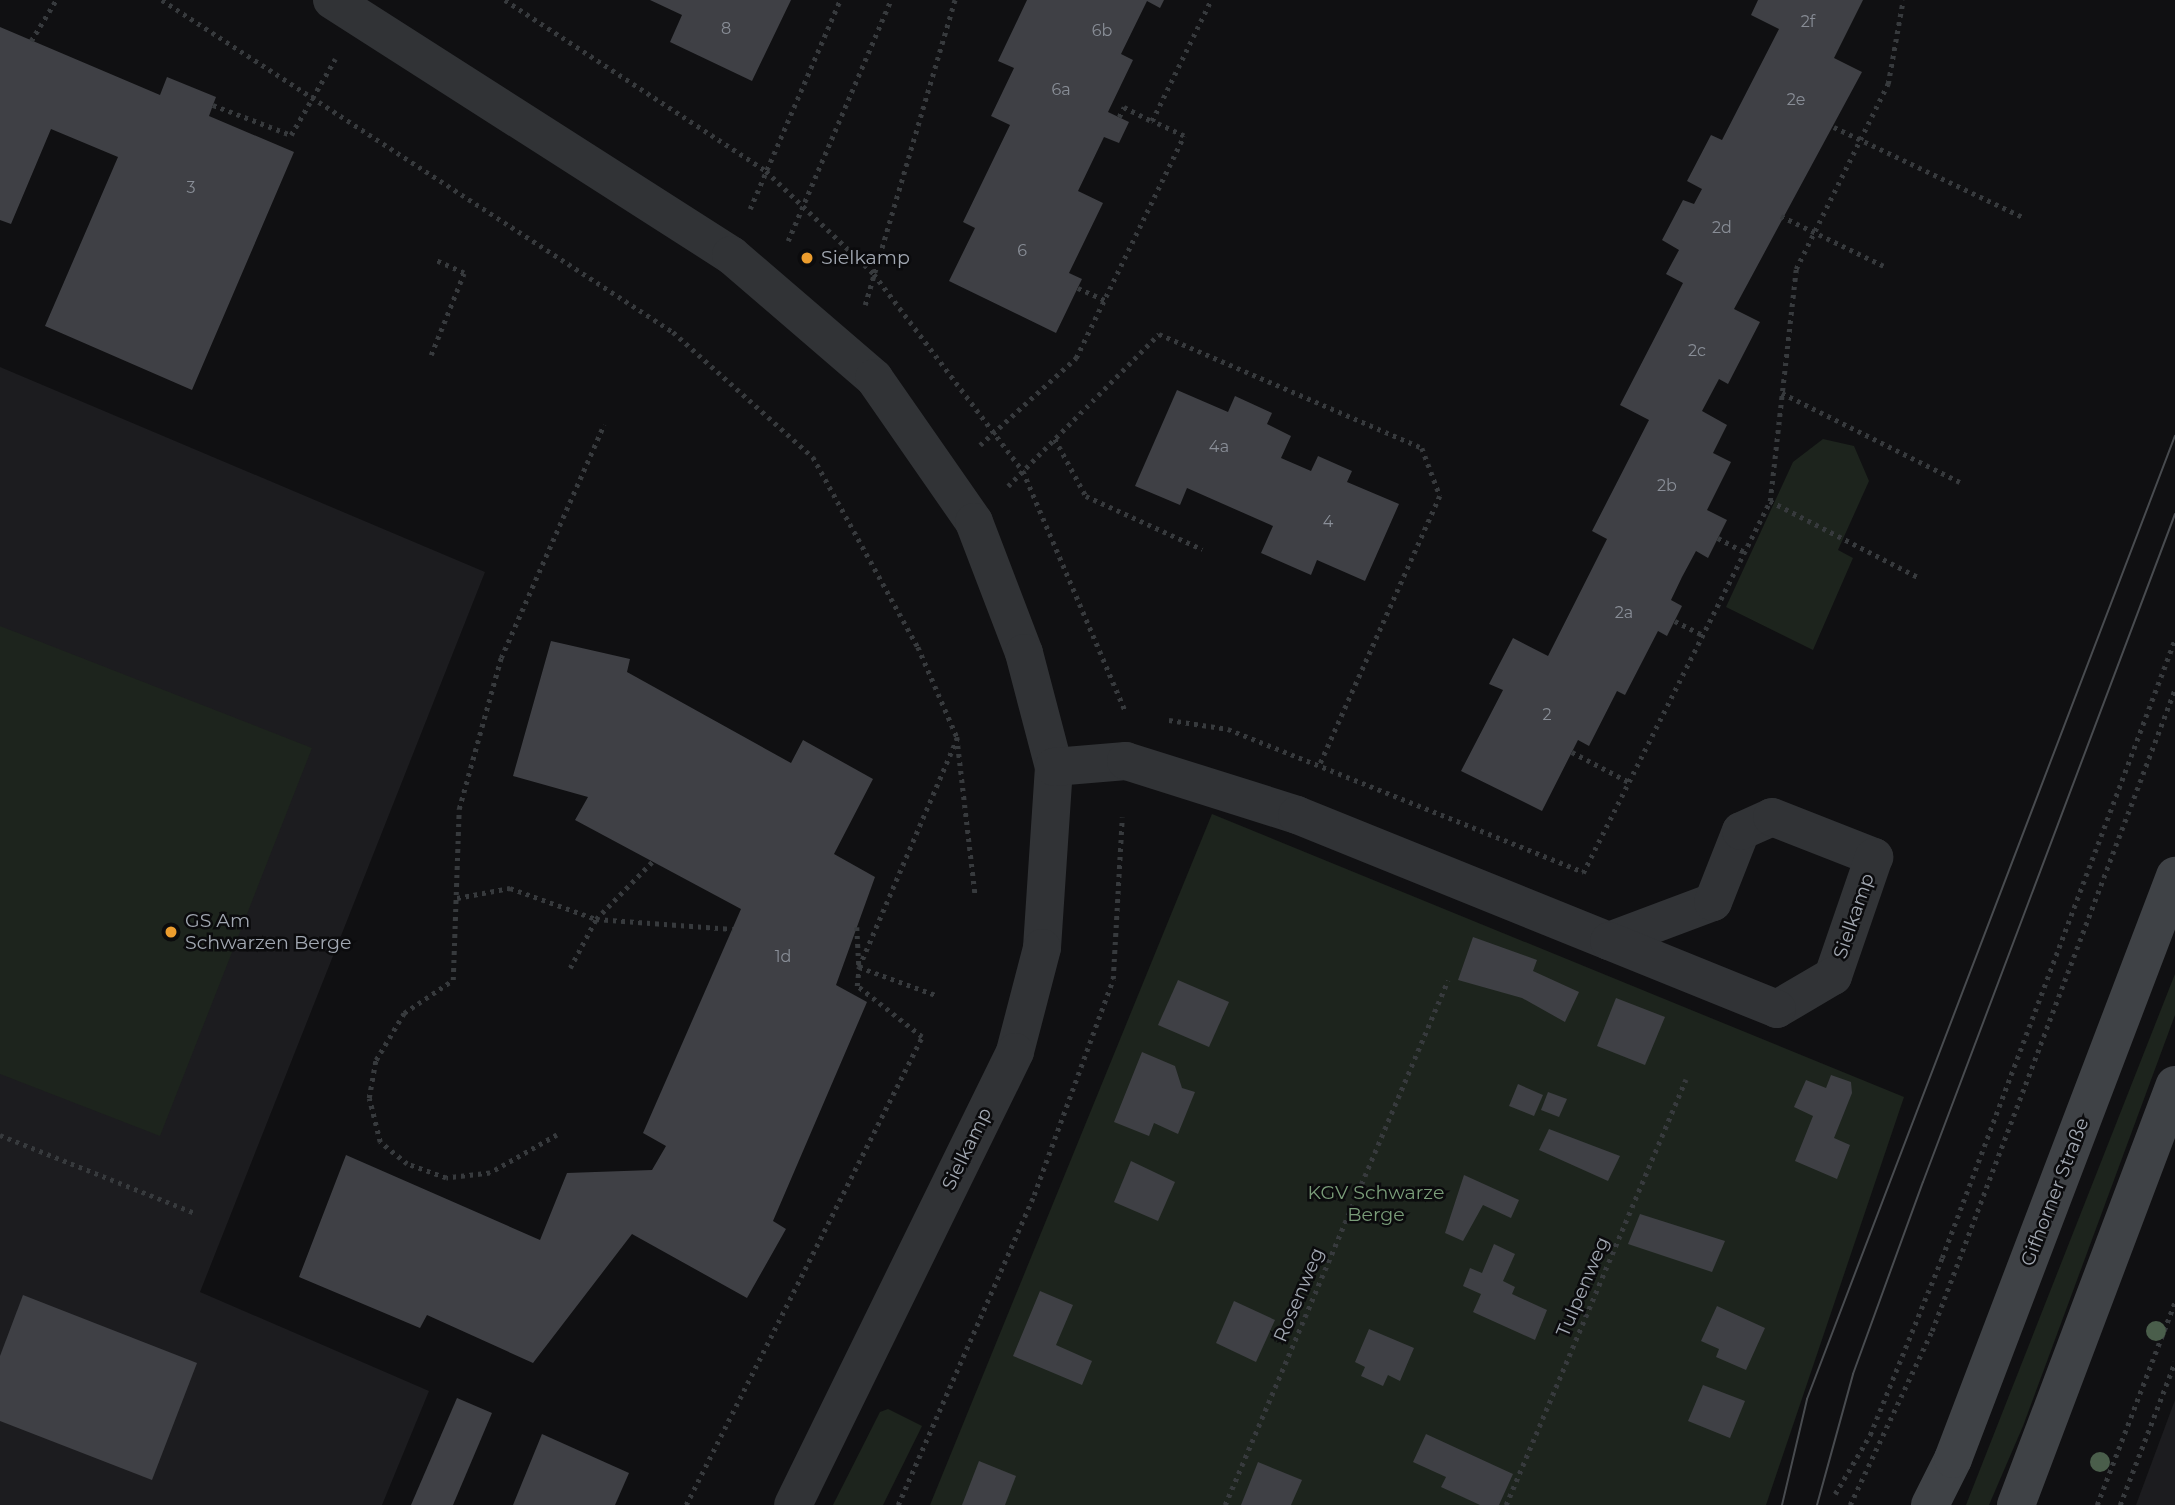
<!DOCTYPE html>
<meta charset="utf-8">
<style>
body{margin:0}
#map{position:relative;width:2175px;height:1505px;overflow:hidden;background:#101012;font-family:Montserrat,sans-serif}
div>[style]{position:absolute}
[style*='--x']{left:calc(var(--x)*1px);top:calc(var(--y)*1px);width:calc(var(--w)*1px);rotate:calc(var(--a)*1deg)}
.built>*{inset:0;background:#1c1c1f}
.green>*{inset:0;background:#1d241d}
.building>*{inset:0;background:#3f4045}
.path>*{height:4.5px;margin-top:-2.25px;transform-origin:0;background:repeating-linear-gradient(90deg,#373a3d 0 3.5px,transparent 0 8.5px)}
.street>*{height:38px;margin:-19px;padding:0 19px;transform-origin:19px;border-radius:19px;background:#313336}
.secondary>*{height:38px;margin:-19px;padding:0 19px;transform-origin:19px;border-radius:19px;background:#3f4246}
.tram>*{height:2px;margin:-1px;padding:0 1px;transform-origin:1px;border-radius:1px;background:#484b4f}
.trees>*{width:20px;height:20px;margin:-10px;border-radius:50%;background:#4a5e4b}
.dots>*{width:19px;height:19px;translate:-50% -50%;box-sizing:border-box;border:4px solid #0b0b0d;border-radius:50%}
span{translate:-50% -50%;white-space:nowrap;text-align:center;line-height:1.15;-webkit-text-stroke:5px #0b0b0d;paint-order:stroke}
.number-label{font-size:16px;color:#898e97}
.number-label span{-webkit-text-stroke-width:0}
.poi-label{font-size:19px;color:#a2a8b2}
.left{translate:0 -50%;text-align:left}
.street-label{font-size:19px;color:#a2a8b2}
.park-label{font-size:19px;color:#7a9d79}
</style>
<div id="map">
<div class="built">
<i style="clip-path:polygon(0 367px,485px 572px,200px 1292px,429px 1391px,382px 1505px,0 1505px)"></i>
<i style="clip-path:polygon(2175px 1400px,2175px 1505px,2136px 1505px)"></i>
</div>
<div class="green">
<i style="clip-path:polygon(1823px 439px,1854px 446px,1869px 481px,1838px 550px,1853px 558px,1813px 650px,1726px 607px,1793px 462px)"></i>
<i style="clip-path:polygon(0 626px,312px 748px,160px 1136px,0 1074px)"></i>
<i style="clip-path:polygon(1212px 814px,1904px 1097px,1766px 1505px,930px 1505px)"></i>
<i style="clip-path:polygon(2175px 974px,2175px 1015px,2023px 1426px,1989px 1505px,1966px 1505px)"></i>
<i style="clip-path:polygon(888px 1409px,922px 1426px,883px 1505px,833px 1505px,880px 1412px)"></i>
</div>
<div class="building">
<i style="clip-path:polygon(650px 0,791px 0,752px 81px,670px 42px,682px 15px)"></i>
<i style="clip-path:polygon(1027px 0,1164px 0,1160px 8px,1147px 1px,1121px 54px,1133px 60px,1108px 112px,1129px 122px,1119px 143px,1104px 137px,1078px 191px,1103px 203px,1069px 273px,1082px 279px,1056px 333px,949px 281px,975px 228px,963px 222px,1010px 125px,991px 116px,1014px 68px,998px 61px)"></i>
<i style="clip-path:polygon(1758px 0,1863px 0,1834px 58px,1862px 72px,1734px 309px,1760px 322px,1728px 384px,1719px 379px,1702px 411px,1727px 425px,1713px 453px,1731px 462px,1707px 510px,1727px 520px,1708px 558px,1696px 551px,1682px 577px,1671px 600px,1682px 606px,1667px 636px,1658px 631px,1625px 695px,1617px 691px,1589px 746px,1578px 740px,1542px 811px,1461px 771px,1503px 690px,1489px 684px,1513px 638px,1548px 656px,1607px 539px,1592px 531px,1649px 420px,1620px 405px,1683px 283px,1666px 274px,1679px 250px,1662px 240px,1683px 200px,1694px 204px,1702px 189px,1687px 181px,1711px 135px,1722px 140px,1779px 29px,1751px 15px)"></i>
<i style="clip-path:polygon(0 27px,160px 95px,167px 77px,216px 97px,209px 116px,294px 152px,192px 390px,45px 326px,118px 157px,51px 129px,11px 224px,0 220px)"></i>
<i style="clip-path:polygon(1177px 390px,1228px 412px,1235px 396px,1272px 413px,1267px 424px,1291px 436px,1281px 458px,1311px 471px,1318px 456px,1352px 471px,1347px 482px,1399px 504px,1365px 581px,1317px 560px,1311px 575px,1261px 553px,1273px 526px,1187px 488px,1180px 505px,1135px 486px)"></i>
<i style="clip-path:polygon(551px 641px,630px 659px,627px 672px,791px 763px,803px 740px,873px 779px,834px 854px,875px 877px,836px 985px,867px 1002px,773px 1221px,786px 1229px,747px 1298px,632px 1234px,533px 1363px,427px 1315px,420px 1328px,299px 1277px,346px 1155px,540px 1240px,567px 1173px,652px 1170px,666px 1146px,643px 1133px,741px 909px,575px 820px,588px 797px,513px 776px)"></i>
<i style="clip-path:polygon(1473px 937px,1537px 960px,1533px 971px,1579px 992px,1565px 1022px,1522px 998px,1458px 980px)"></i>
<i style="clip-path:polygon(1178px 980px,1229px 1002px,1209px 1047px,1158px 1025px)"></i>
<i style="clip-path:polygon(1616px 998px,1665px 1017px,1645px 1065px,1597px 1046px)"></i>
<i style="clip-path:polygon(1142px 1052px,1175px 1066px,1182px 1088px,1195px 1092px,1178px 1134px,1154px 1123px,1149px 1136px,1114px 1122px)"></i>
<i style="clip-path:polygon(1831px 1075px,1851px 1082px,1852px 1093px,1834px 1138px,1850px 1145px,1837px 1179px,1795px 1161px,1813px 1116px,1794px 1107px,1806px 1080px,1826px 1088px)"></i>
<i style="clip-path:polygon(1518px 1084px,1543px 1095px,1534px 1116px,1509px 1106px)"></i>
<i style="clip-path:polygon(1548px 1092px,1567px 1099px,1559px 1117px,1541px 1110px)"></i>
<i style="clip-path:polygon(1549px 1129px,1620px 1156px,1608px 1181px,1539px 1150px)"></i>
<i style="clip-path:polygon(1131px 1161px,1175px 1182px,1158px 1221px,1114px 1202px)"></i>
<i style="clip-path:polygon(1464px 1175px,1519px 1200px,1511px 1218px,1483px 1205px,1463px 1241px,1445px 1233px)"></i>
<i style="clip-path:polygon(1640px 1214px,1725px 1241px,1712px 1272px,1628px 1244px)"></i>
<i style="clip-path:polygon(1494px 1244px,1515px 1254px,1503px 1281px,1515px 1287px,1512px 1294px,1547px 1310px,1535px 1340px,1473px 1312px,1481px 1294px,1463px 1286px,1470px 1268px,1482px 1273px)"></i>
<i style="clip-path:polygon(1040px 1291px,1073px 1305px,1056px 1345px,1092px 1361px,1082px 1385px,1013px 1356px)"></i>
<i style="clip-path:polygon(23px 1295px,197px 1363px,152px 1480px,0 1421px,0 1356px)"></i>
<i style="clip-path:polygon(1234px 1301px,1275px 1320px,1256px 1362px,1216px 1343px)"></i>
<i style="clip-path:polygon(1717px 1306px,1765px 1328px,1746px 1370px,1716px 1357px,1719px 1349px,1701px 1341px)"></i>
<i style="clip-path:polygon(1369px 1329px,1414px 1348px,1400px 1381px,1388px 1375px,1383px 1386px,1361px 1376px,1365px 1367px,1355px 1362px)"></i>
<i style="clip-path:polygon(1703px 1385px,1745px 1401px,1730px 1438px,1688px 1421px)"></i>
<i style="clip-path:polygon(457px 1398px,492px 1413px,453px 1505px,411px 1505px)"></i>
<i style="clip-path:polygon(542px 1434px,629px 1473px,615px 1505px,513px 1505px)"></i>
<i style="clip-path:polygon(1426px 1434px,1513px 1474px,1499px 1505px,1480px 1505px,1441px 1487px,1446px 1477px,1413px 1462px)"></i>
<i style="clip-path:polygon(979px 1461px,1016px 1476px,1005px 1505px,962px 1505px)"></i>
<i style="clip-path:polygon(1258px 1462px,1302px 1480px,1291px 1505px,1241px 1505px)"></i>
</div>
<div class="path">
<i style="--x:162;--y:0;--w:609;--a:33.01"></i>
<i style="--x:673;--y:332;--w:188;--a:41.8"></i>
<i style="--x:813;--y:457;--w:217;--a:61.1"></i>
<i style="--x:918;--y:647;--w:98;--a:66.6"></i>
<i style="--x:957;--y:737;--w:157;--a:83.4"></i>
<i style="--x:505;--y:0;--w:312;--a:33.2"></i>
<i style="--x:766;--y:171;--w:149;--a:43.6"></i>
<i style="--x:874;--y:274;--w:247;--a:52.9"></i>
<i style="--x:1023;--y:471;--w:263;--a:66.9"></i>
<i style="--x:31;--y:41;--w:48;--a:-58.6"></i>
<i style="--x:213;--y:105;--w:84;--a:21"></i>
<i style="--x:291;--y:135;--w:88;--a:-59.9"></i>
<i style="--x:1119;--y:117;--w:11;--a:-63"></i>
<i style="--x:1124;--y:107;--w:31;--a:27"></i>
<i style="--x:1834;--y:127;--w:212;--a:25.5"></i>
<i style="--x:750;--y:209;--w:228;--a:-66.7"></i>
<i style="--x:1781;--y:216;--w:114;--a:25.9"></i>
<i style="--x:788;--y:241;--w:262;--a:-66.9"></i>
<i style="--x:1078;--y:288;--w:30;--a:24"></i>
<i style="--x:865;--y:305;--w:318;--a:-73.6"></i>
<i style="--x:431;--y:355;--w:88;--a:-68.1"></i>
<i style="--x:464;--y:273;--w:32;--a:-156"></i>
<i style="--x:1782;--y:393;--w:199;--a:26.6"></i>
<i style="--x:1055;--y:439;--w:65;--a:61.5"></i>
<i style="--x:1086;--y:496;--w:128;--a:24.6"></i>
<i style="--x:980;--y:445;--w:130;--a:-42.2"></i>
<i style="--x:1076;--y:358;--w:247;--a:-64.1"></i>
<i style="--x:1184;--y:136;--w:35;--a:-155"></i>
<i style="--x:1152;--y:121;--w:135;--a:-64"></i>
<i style="--x:1008;--y:486;--w:214;--a:-45.2"></i>
<i style="--x:1159;--y:334;--w:287;--a:23.4"></i>
<i style="--x:1422;--y:448;--w:51;--a:69.4"></i>
<i style="--x:1440;--y:496;--w:296;--a:114.1"></i>
<i style="--x:1770;--y:501;--w:169;--a:27.2"></i>
<i style="--x:1718;--y:538;--w:30;--a:28"></i>
<i style="--x:1675;--y:621;--w:31;--a:27"></i>
<i style="--x:1169;--y:720;--w:60;--a:8.7"></i>
<i style="--x:1228;--y:729;--w:383;--a:21.9"></i>
<i style="--x:1572;--y:752;--w:64;--a:27.8"></i>
<i style="--x:1583;--y:873;--w:416;--a:-63.3"></i>
<i style="--x:1770;--y:501;--w:233;--a:-83.6"></i>
<i style="--x:1796;--y:269;--w:207;--a:-63.6"></i>
<i style="--x:1888;--y:84;--w:85;--a:-79.9"></i>
<i style="--x:457;--y:898;--w:54;--a:-10.7"></i>
<i style="--x:510;--y:888;--w:91;--a:19.8"></i>
<i style="--x:596;--y:919;--w:137;--a:4.2"></i>
<i style="--x:857;--y:927;--w:40;--a:87.1"></i>
<i style="--x:859;--y:967;--w:82;--a:20"></i>
<i style="--x:570;--y:968;--w:55;--a:-62"></i>
<i style="--x:596;--y:919;--w:80;--a:-45.5"></i>
<i style="--x:0;--y:1135;--w:208;--a:21.8"></i>
<i style="--x:557;--y:1135;--w:77;--a:150.4"></i>
<i style="--x:490;--y:1173;--w:44;--a:173.5"></i>
<i style="--x:446;--y:1178;--w:41;--a:-160.3"></i>
<i style="--x:407;--y:1164;--w:35;--a:-141"></i>
<i style="--x:380;--y:1142;--w:45;--a:-104"></i>
<i style="--x:369;--y:1098;--w:39;--a:-80"></i>
<i style="--x:376;--y:1060;--w:55;--a:-59.2"></i>
<i style="--x:404;--y:1013;--w:59;--a:-34"></i>
<i style="--x:453;--y:980;--w:171;--a:-88"></i>
<i style="--x:459;--y:809;--w:157;--a:-74.5"></i>
<i style="--x:501;--y:658;--w:255;--a:-66.2"></i>
<i style="--x:1835;--y:1494;--w:69;--a:-59.3"></i>
<i style="--x:1870;--y:1435;--w:191;--a:-67.9"></i>
<i style="--x:1942;--y:1258;--w:661;--a:-69.37"></i>
<i style="--x:686;--y:1505;--w:524;--a:-63.24"></i>
<i style="--x:922;--y:1037;--w:83;--a:-141.9"></i>
<i style="--x:857;--y:986;--w:19;--a:-84"></i>
<i style="--x:859;--y:967;--w:249;--a:-66.8"></i>
<i style="--x:898;--y:1505;--w:339;--a:-66.3"></i>
<i style="--x:1034;--y:1195;--w:230;--a:-69.9"></i>
<i style="--x:1113;--y:979;--w:162;--a:-86.8"></i>
<i style="--x:1225;--y:1505;--w:570;--a:-66.99"></i>
<i style="--x:1506;--y:1505;--w:462;--a:-67.1"></i>
<i style="--x:1850;--y:1505;--w:192;--a:-64.8"></i>
<i style="--x:1932;--y:1331;--w:686;--a:-69.27"></i>
<i style="--x:2097;--y:1505;--w:217;--a:-69"></i>
<i style="--x:2120;--y:1505;--w:153;--a:-69"></i>
</div>
<div class="street">
<i style="--x:332;--y:0;--w:474;--a:32.6"></i>
<i style="--x:731;--y:255;--w:189;--a:40.7"></i>
<i style="--x:874;--y:378;--w:175;--a:55.2"></i>
<i style="--x:974;--y:522;--w:140;--a:69.1"></i>
<i style="--x:1024;--y:653;--w:118;--a:75.3"></i>
<i style="--x:1054;--y:767;--w:181;--a:93.8"></i>
<i style="--x:1042;--y:948;--w:107;--a:104.6"></i>
<i style="--x:1015;--y:1052;--w:504;--a:116.11"></i>
<i style="--x:1054;--y:767;--w:72;--a:-4.8"></i>
<i style="--x:1126;--y:761;--w:179;--a:17.5"></i>
<i style="--x:1297;--y:815;--w:336;--a:22"></i>
<i style="--x:1609;--y:941;--w:111;--a:-20.6"></i>
<i style="--x:1713;--y:902;--w:76;--a:-68.5"></i>
<i style="--x:1741;--y:831;--w:34;--a:-24"></i>
<i style="--x:1772;--y:817;--w:110;--a:21.4"></i>
<i style="--x:1874;--y:857;--w:126;--a:109"></i>
<i style="--x:1833;--y:976;--w:65;--a:149.5"></i>
<i style="--x:1777;--y:1009;--w:181;--a:-158"></i>
</div>
<div class="secondary">
<i style="--x:1930;--y:1505;--w:51;--a:-63.4"></i>
<i style="--x:1953;--y:1459;--w:624;--a:-69.15"></i>
<i style="--x:2016;--y:1505;--w:449;--a:-69.3"></i>
</div>
<div class="tram">
<i style="--x:1782;--y:1505;--w:109;--a:-76.7"></i>
<i style="--x:1807;--y:1399;--w:1031;--a:-69.09"></i>
<i style="--x:1817;--y:1505;--w:136;--a:-74.6"></i>
<i style="--x:1853;--y:1374;--w:204;--a:-70"></i>
<i style="--x:1923;--y:1182;--w:714;--a:-69.33"></i>
</div>
<div class="trees">
<i style="left:2156px;top:1331px"></i>
<i style="left:2100px;top:1462px"></i>
</div>
<div class="dots">
<i style="left:807px;top:258px;background:#ec9d2e"></i>
<i style="left:171px;top:932px;background:#ec9d2e"></i>
</div>
<div class="number-label">
<span style="left:1808px;top:22px">2f</span>
<span style="left:726px;top:29px">8</span>
<span style="left:1102px;top:31px">6b</span>
<span style="left:1061px;top:90px">6a</span>
<span style="left:1796px;top:100px">2e</span>
<span style="left:191px;top:188px">3</span>
<span style="left:1722px;top:228px">2d</span>
<span style="left:1022px;top:251px">6</span>
<span style="left:1697px;top:351px">2c</span>
<span style="left:1219px;top:447px">4a</span>
<span style="left:1667px;top:486px">2b</span>
<span style="left:1328px;top:522px">4</span>
<span style="left:1624px;top:613px">2a</span>
<span style="left:1547px;top:715px">2</span>
<span style="left:783px;top:957px">1d</span>
</div>
<div class="poi-label">
<span class="left" style="left:821px;top:258px">Sielkamp</span>
<span class="left" style="left:185px;top:932px">GS Am<br>Schwarzen Berge</span>
</div>
<div class="street-label">
<span style="left:1854px;top:916px;rotate:-71deg">Sielkamp</span>
<span style="left:967px;top:1149px;rotate:-64deg">Sielkamp</span>
<span style="left:2055px;top:1192px;rotate:-69deg">Gifhorner Straße</span>
<span style="left:1583px;top:1287px;rotate:-67deg">Tulpenweg</span>
<span style="left:1299px;top:1295px;rotate:-67deg">Rosenweg</span>
</div>
<div class="park-label">
<span style="left:1376px;top:1204px">KGV Schwarze<br>Berge</span>
</div>
</div>
